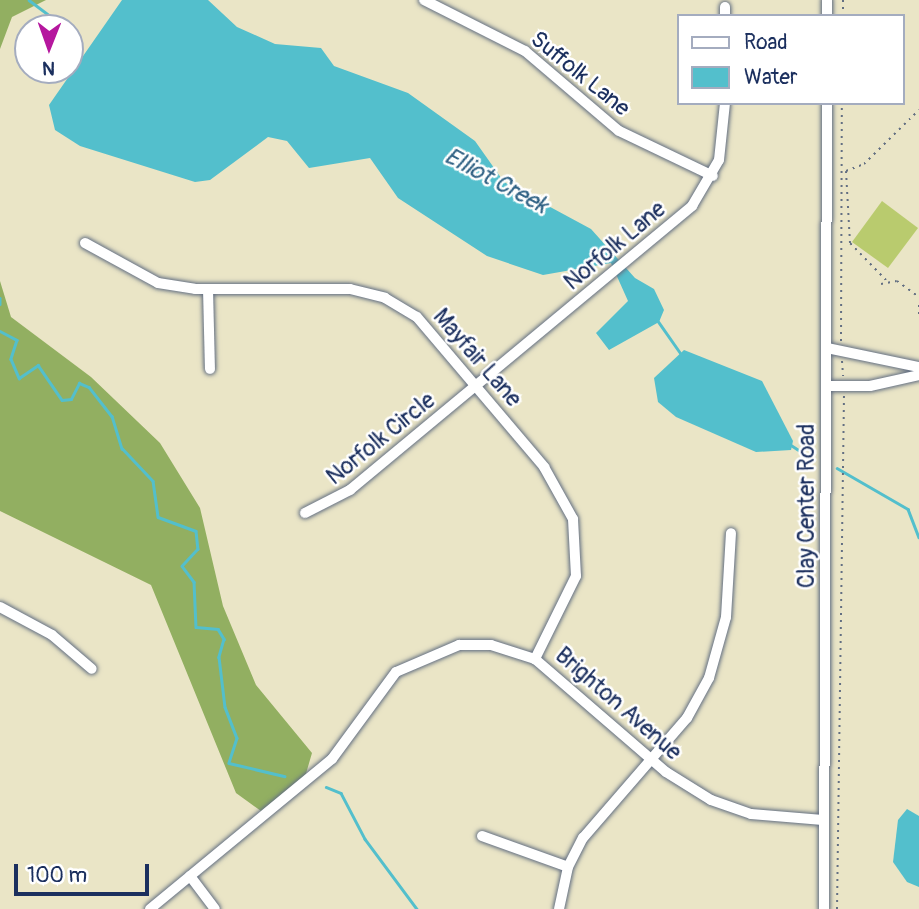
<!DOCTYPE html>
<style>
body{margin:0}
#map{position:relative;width:919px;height:909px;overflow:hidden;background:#eae5c6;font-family:Pangolin,sans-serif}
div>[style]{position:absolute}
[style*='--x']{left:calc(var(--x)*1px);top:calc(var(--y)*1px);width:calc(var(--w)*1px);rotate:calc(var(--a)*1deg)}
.green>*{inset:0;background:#b9cb6e}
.forest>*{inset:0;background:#92af61}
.water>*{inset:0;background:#53bfcc}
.stream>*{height:2.5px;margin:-1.25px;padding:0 1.25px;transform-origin:1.25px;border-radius:1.25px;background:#53bfcc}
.path>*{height:2px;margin-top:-1px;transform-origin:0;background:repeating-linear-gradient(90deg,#636f82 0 2px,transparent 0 7px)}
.roads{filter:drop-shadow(0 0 2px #636f82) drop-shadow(0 0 2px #636f82)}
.minor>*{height:10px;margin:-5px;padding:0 5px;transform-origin:5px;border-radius:5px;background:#fff}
span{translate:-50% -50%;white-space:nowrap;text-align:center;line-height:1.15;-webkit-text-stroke:5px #fff;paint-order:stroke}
.street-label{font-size:23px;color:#1b2f5e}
.water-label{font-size:24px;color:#2f6184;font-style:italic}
.legend{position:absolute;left:677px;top:14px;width:228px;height:91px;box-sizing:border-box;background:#fff;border:2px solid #a4acbf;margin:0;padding:9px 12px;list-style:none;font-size:21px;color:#1b2f5e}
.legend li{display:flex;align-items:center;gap:14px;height:35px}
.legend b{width:35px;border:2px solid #a4acbf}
.north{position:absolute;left:14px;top:14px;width:70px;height:70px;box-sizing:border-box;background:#fff;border:2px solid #a4acbf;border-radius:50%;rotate:181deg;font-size:19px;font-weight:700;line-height:28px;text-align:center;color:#1b2f5e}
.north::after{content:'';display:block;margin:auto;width:24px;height:32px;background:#b5179e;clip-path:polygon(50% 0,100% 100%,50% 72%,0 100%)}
.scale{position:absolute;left:14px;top:864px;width:135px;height:32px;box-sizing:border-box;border:4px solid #1b2f5e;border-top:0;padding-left:9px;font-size:21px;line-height:24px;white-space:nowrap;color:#1b2f5e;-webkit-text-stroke:5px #fff;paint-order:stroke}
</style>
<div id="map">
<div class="green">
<i style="clip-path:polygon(882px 201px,918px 228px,888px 268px,852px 242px)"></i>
</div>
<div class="forest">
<i style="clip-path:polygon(0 0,46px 0,12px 17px,0 49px)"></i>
<i style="clip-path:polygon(0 281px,11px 317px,91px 377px,160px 443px,200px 508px,223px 606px,256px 685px,312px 753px,305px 777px,261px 811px,236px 793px,151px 585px,0 511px)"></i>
</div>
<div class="water">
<i style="clip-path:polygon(122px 0,208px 0,237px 27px,275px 44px,321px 48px,334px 66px,408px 93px,475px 141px,504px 182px,591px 229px,635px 278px,654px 289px,664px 310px,659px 322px,609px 350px,596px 333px,628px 301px,611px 263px,543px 275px,487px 256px,398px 198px,370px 158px,309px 168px,287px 141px,268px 137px,210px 180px,195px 182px,80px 146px,55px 130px,49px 105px)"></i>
<i style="clip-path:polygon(684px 350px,762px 381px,793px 441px,791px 450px,756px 452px,676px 417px,658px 402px,654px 378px)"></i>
<i style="clip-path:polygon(907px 809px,919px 816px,919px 887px,907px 882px,893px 862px,898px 820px)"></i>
</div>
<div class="stream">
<i style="--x:29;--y:0;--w:36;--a:37"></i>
<i style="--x:0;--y:298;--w:6;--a:90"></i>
<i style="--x:658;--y:321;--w:39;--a:55"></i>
<i style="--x:0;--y:331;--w:19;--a:28"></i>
<i style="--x:17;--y:340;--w:20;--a:108"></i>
<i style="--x:11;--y:359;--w:21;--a:67"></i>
<i style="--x:19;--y:378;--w:23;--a:-34"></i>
<i style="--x:38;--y:365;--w:42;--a:55.6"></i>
<i style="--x:62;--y:400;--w:9;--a:-6"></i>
<i style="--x:71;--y:399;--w:18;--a:-63"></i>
<i style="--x:79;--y:383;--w:11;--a:22"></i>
<i style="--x:89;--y:387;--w:37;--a:52"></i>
<i style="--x:112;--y:416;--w:34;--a:73"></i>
<i style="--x:122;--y:448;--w:45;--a:46.8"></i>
<i style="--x:153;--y:481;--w:36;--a:82"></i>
<i style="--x:158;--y:517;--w:40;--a:20.2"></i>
<i style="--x:196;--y:531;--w:18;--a:84"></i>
<i style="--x:198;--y:549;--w:23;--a:133"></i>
<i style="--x:182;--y:566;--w:20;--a:53"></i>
<i style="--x:194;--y:582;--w:45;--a:87.5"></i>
<i style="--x:196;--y:627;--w:22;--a:5"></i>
<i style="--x:218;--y:629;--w:12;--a:59"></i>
<i style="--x:224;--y:639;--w:19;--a:106"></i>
<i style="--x:219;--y:657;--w:50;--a:83.2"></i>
<i style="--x:225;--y:707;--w:33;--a:69"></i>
<i style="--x:237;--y:738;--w:26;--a:108"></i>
<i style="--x:229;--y:763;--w:57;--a:13.3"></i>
<i style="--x:791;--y:445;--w:27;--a:33"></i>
<i style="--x:837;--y:468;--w:82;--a:30"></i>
<i style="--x:908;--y:509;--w:30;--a:69"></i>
<i style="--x:326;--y:787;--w:16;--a:22"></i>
<i style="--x:341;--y:793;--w:52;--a:62.4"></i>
<i style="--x:365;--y:839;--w:87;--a:53.4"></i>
</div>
<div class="path">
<i style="--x:843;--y:16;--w:16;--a:-90"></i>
<i style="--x:886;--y:280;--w:52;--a:-134.2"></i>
<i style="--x:850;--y:243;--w:72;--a:-93.2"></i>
<i style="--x:846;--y:171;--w:19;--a:-21"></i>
<i style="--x:864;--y:164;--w:77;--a:-44.5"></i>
<i style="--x:881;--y:284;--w:16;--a:-11"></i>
<i style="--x:897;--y:281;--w:27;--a:36"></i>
<i style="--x:919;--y:305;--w:12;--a:90"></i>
<i style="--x:841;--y:341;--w:238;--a:-89.8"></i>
<i style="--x:842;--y:361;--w:15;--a:86"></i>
<i style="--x:837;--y:909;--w:513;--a:-89.22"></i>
</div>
<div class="roads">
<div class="minor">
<i style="--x:424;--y:0;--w:113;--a:26.8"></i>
<i style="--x:525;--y:51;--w:123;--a:40.4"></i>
<i style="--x:619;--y:131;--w:104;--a:25.6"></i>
<i style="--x:725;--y:16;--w:9;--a:-90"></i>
<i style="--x:827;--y:16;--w:16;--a:-90"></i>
<i style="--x:85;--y:243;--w:83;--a:28.7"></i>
<i style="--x:158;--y:283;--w:37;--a:9"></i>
<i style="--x:195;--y:289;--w:155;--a:0"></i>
<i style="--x:350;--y:289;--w:36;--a:14"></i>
<i style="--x:385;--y:298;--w:37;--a:31"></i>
<i style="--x:417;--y:317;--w:197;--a:49.7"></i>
<i style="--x:544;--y:467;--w:60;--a:60.9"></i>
<i style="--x:573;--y:519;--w:57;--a:87"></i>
<i style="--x:576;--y:576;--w:93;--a:116.3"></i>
<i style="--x:208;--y:289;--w:80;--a:88.6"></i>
<i style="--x:827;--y:348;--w:94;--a:11.7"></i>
<i style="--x:826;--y:386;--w:44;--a:0"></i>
<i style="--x:870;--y:386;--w:50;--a:-12.7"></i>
<i style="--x:305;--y:513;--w:51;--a:-27.1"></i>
<i style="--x:350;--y:490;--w:445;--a:-39.7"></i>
<i style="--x:692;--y:206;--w:53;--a:-59.6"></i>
<i style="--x:719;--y:160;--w:57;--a:-84"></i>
<i style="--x:0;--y:607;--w:59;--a:28.3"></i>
<i style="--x:52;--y:635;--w:52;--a:40.4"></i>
<i style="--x:482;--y:836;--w:91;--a:19.8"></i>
<i style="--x:190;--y:876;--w:41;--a:52.9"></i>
<i style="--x:150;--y:909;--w:236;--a:-39.5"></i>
<i style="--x:332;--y:759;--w:108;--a:-53.7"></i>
<i style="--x:396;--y:672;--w:69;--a:-23.2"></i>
<i style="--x:459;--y:645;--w:32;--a:0"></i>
<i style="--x:491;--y:645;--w:46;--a:17.7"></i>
<i style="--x:535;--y:659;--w:173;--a:40.8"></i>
<i style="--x:666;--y:772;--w:53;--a:31.9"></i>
<i style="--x:711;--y:800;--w:42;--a:19.3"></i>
<i style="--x:751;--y:814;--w:72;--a:4.8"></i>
<i style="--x:559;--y:909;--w:43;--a:-77.9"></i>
<i style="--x:568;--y:867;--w:33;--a:-63"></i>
<i style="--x:583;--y:838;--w:159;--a:-49.1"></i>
<i style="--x:687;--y:718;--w:46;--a:-61.2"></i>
<i style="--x:709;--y:678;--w:63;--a:-74.4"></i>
<i style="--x:726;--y:617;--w:84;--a:-86.6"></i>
<i style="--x:824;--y:909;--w:806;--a:-89.79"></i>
</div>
</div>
<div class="street-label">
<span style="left:580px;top:74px;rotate:39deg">Suffolk Lane</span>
<span style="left:615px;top:246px;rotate:-40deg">Norfolk Lane</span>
<span style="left:477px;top:358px;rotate:49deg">Mayfair Lane</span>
<span style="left:381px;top:439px;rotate:-39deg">Norfolk Circle</span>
<span style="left:807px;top:506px;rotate:-90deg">Clay Center Road</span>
<span style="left:618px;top:704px;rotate:41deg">Brighton Avenue</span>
</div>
<div class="water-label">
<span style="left:496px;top:181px;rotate:28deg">Elliot Creek</span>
</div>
<ul class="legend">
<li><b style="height:9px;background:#fff"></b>Road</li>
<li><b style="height:19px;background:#53bfcc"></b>Water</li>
</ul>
<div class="north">N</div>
<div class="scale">100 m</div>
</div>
